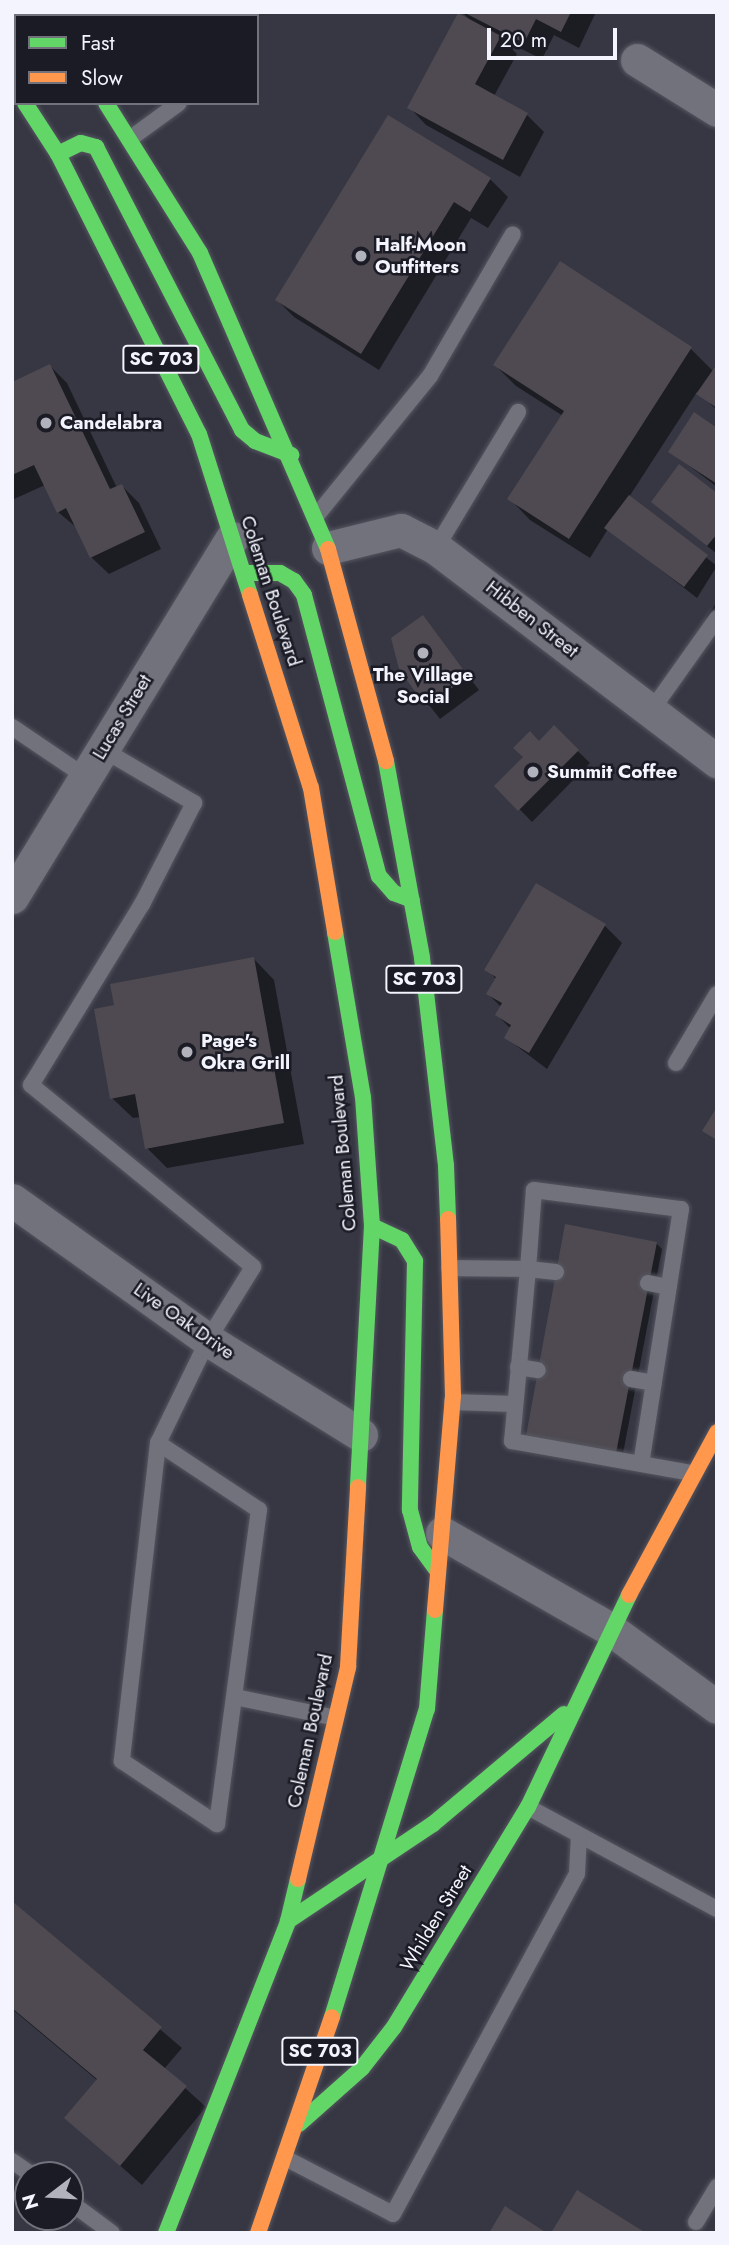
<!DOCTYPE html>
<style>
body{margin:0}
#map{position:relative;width:729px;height:2245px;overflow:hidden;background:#363743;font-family:Jost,sans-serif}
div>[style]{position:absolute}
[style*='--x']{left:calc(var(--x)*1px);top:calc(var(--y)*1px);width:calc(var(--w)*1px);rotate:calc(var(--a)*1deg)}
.shadow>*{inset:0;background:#0007}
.building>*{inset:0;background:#4f4a51}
.roads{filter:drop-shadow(0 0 2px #555660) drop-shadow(0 0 2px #555660)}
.lane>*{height:16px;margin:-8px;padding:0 8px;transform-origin:8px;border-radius:8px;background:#71727c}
.street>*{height:33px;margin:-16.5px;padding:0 16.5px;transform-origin:16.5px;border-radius:16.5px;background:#71727c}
.fast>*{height:16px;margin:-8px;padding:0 8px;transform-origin:8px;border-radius:8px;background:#63d668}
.slow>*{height:16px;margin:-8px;padding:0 8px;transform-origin:8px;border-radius:8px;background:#ff974d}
.dots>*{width:19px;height:19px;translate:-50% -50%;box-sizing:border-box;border:4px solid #1a1b25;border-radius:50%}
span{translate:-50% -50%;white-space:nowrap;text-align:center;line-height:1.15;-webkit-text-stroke:5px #1a1b25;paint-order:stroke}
.shield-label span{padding:2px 5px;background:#1a1b25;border:2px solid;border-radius:5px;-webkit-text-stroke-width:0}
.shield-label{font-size:18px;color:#f3f4fd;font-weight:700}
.poi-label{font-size:19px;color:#f3f4fd;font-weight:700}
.left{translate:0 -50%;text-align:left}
.street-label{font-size:19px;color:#f3f4fd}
.frame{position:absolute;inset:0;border:14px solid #f3f4fd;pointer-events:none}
.legend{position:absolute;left:14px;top:14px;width:245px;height:91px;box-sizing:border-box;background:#1a1b25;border:2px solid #71727b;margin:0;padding:9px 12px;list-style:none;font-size:21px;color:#f3f4fd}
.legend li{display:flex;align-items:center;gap:14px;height:35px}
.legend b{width:35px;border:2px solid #71727b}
.north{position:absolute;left:14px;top:2161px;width:70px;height:70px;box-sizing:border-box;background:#1a1b25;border:2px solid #71727b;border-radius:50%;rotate:253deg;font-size:19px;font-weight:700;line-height:28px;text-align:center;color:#f3f4fd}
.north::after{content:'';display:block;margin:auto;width:24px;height:32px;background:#b1b2bc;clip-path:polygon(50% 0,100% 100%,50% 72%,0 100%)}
.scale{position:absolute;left:487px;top:28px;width:130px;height:32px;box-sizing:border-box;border:4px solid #f3f4fd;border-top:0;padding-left:9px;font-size:21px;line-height:24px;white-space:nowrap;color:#f3f4fd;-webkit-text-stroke:5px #1a1b25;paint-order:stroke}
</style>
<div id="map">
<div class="shadow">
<i style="clip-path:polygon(462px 12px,596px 12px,579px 48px,554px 35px,542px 59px,503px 40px,517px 54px,494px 96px,527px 115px,544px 132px,520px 177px,426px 125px,409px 107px,470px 20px)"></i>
<i style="clip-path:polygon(388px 117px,490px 179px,508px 197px,488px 228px,471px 218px,379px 370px,294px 317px,277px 300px)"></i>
<i style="clip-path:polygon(691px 349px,714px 372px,717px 367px,717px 410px,697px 392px,629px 497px,717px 566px,697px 598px,608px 529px,590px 558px,530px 520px,510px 499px,563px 416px,516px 386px,495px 365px)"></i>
<i style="clip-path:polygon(50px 366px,67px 383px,117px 488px,122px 486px,139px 503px,161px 549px,109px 574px,91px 557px,77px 528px,58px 512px,45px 485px,12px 500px,12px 384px)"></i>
<i style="clip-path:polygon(717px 430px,717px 487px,670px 451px)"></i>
<i style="clip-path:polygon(717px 495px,717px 554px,653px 502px)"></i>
<i style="clip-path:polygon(717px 602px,717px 628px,706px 617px)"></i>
<i style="clip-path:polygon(422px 617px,479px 690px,440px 719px,400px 668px)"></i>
<i style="clip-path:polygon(554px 728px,590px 763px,532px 822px,497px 786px)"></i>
<i style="clip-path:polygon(605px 926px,622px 943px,547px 1069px,506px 1038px,511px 1029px,497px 1015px,501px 1007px,488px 994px,496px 979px,487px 969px)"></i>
<i style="clip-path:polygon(254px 959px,274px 980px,304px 1144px,167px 1168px,147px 1148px,141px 1117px,133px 1118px,112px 1098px,116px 1007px)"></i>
<i style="clip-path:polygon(656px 1243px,662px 1249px,622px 1459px,534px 1442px)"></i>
<i style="clip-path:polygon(12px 1903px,182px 2048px,164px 2069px,206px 2107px,142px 2185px,66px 2118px,98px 2081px,12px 2009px)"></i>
</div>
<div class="building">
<i style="clip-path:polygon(463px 12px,571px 12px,561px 32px,536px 19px,524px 43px)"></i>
<i style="clip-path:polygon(458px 13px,501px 36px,475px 84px,528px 113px,503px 160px,407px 108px)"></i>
<i style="clip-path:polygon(388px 115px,491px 178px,470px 212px,454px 202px,361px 354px,275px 300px)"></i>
<i style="clip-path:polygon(560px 261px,692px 347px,569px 539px,507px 499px,564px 411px,493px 365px)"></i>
<i style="clip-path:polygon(50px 364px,110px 489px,122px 484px,145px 532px,90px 558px,66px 508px,57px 513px,34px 465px,12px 475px,12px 382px)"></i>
<i style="clip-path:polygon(717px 364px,717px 408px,696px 394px)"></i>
<i style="clip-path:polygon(694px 412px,717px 428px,717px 484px,668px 452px)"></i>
<i style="clip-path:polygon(679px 464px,717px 493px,717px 534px,707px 546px,651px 502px)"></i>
<i style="clip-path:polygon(629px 495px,708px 555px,684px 587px,604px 528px)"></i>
<i style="clip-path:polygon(423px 615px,468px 676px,426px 707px,399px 669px,391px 638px)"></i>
<i style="clip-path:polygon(554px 725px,579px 750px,518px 811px,494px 786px,523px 757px,513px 748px,530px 731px,539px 741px)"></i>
<i style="clip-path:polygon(536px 883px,606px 924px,529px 1053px,504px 1038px,511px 1025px,495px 1015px,502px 1003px,486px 994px,496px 977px,484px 970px)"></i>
<i style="clip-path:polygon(254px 957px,284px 1123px,145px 1149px,135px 1094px,110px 1099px,94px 1009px,114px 1005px,110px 984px)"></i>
<i style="clip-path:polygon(717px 1107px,717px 1140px,702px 1131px)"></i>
<i style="clip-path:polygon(565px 1224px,657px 1242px,616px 1453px,526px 1436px)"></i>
<i style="clip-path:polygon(12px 1901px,162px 2027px,143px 2050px,187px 2086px,120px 2166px,64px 2118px,97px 2079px,12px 2008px)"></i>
<i style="clip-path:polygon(577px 2190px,646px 2233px,551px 2233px)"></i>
<i style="clip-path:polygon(505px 2206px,547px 2233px,489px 2233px)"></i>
</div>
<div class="roads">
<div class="lane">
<i style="--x:242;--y:12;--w:4;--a:90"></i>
<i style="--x:74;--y:16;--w:6;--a:-39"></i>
<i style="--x:131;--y:138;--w:59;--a:-36.1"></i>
<i style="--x:317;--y:515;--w:179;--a:-50.9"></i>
<i style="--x:430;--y:376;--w:164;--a:-59.7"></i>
<i style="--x:436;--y:548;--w:159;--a:-58.9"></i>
<i style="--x:651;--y:711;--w:114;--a:-54.6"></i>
<i style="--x:12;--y:727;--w:89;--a:34"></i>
<i style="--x:102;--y:749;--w:107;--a:30.4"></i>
<i style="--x:194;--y:803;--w:114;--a:117.2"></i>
<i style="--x:142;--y:904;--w:212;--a:121.5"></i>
<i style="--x:31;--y:1085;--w:287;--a:39.3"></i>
<i style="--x:253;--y:1267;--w:86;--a:121.7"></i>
<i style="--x:208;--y:1340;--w:114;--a:115.9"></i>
<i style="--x:158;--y:1443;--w:320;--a:96.5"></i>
<i style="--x:122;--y:1761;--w:114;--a:33.6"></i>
<i style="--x:217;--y:1824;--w:317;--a:-82.4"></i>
<i style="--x:259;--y:1510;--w:121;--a:-146.4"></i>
<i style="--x:676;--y:1063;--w:80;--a:-59.3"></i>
<i style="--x:449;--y:1268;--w:79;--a:0.7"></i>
<i style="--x:528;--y:1269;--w:173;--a:95.3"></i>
<i style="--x:512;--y:1441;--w:182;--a:10.1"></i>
<i style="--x:556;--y:1272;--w:28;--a:-174"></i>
<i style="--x:528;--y:1269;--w:79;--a:-85.7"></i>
<i style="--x:534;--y:1190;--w:148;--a:7.4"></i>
<i style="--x:681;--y:1209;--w:258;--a:98.9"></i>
<i style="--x:648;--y:1283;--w:21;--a:11"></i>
<i style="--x:518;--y:1367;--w:20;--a:9"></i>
<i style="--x:631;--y:1379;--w:23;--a:10"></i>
<i style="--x:452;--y:1402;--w:62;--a:1.8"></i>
<i style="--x:235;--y:1697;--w:103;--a:11.7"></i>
<i style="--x:528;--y:1807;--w:215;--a:28.4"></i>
<i style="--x:287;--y:2159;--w:119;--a:27.4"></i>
<i style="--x:393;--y:2214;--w:387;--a:-61.6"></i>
<i style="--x:577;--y:1873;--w:38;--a:-87"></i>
<i style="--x:12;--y:2161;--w:24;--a:35"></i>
<i style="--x:70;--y:2202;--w:52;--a:36.4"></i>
<i style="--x:696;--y:2222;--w:41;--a:-59"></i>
</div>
<div class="street">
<i style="--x:637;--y:60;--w:94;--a:32"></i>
<i style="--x:328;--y:548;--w:75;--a:-13.9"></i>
<i style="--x:401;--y:530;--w:39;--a:27"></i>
<i style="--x:436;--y:548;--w:353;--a:37.2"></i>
<i style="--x:12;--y:897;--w:421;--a:-58.5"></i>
<i style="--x:12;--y:1200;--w:241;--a:35.5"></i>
<i style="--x:208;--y:1340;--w:180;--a:31.8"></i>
<i style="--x:442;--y:1533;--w:193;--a:29.7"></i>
<i style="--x:610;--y:1629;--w:132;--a:36.1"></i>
</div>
<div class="fast">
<i style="--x:25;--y:103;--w:61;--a:57.1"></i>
<i style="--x:58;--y:154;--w:313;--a:63.3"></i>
<i style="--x:199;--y:434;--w:169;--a:72.4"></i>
<i style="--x:106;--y:103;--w:177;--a:57.9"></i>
<i style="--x:200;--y:253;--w:322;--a:66.6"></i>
<i style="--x:58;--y:154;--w:25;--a:-26"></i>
<i style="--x:81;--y:143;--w:16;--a:15"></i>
<i style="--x:96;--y:147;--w:318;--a:62.7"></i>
<i style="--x:242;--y:430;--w:17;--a:40"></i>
<i style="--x:255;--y:441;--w:39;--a:21"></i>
<i style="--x:244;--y:573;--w:36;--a:0"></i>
<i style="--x:280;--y:573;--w:16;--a:30"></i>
<i style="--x:294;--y:581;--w:17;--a:54"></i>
<i style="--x:304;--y:595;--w:291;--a:75.1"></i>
<i style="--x:379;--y:876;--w:23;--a:49"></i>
<i style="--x:394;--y:893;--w:19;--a:21"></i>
<i style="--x:386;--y:761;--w:200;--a:79.6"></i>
<i style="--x:422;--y:958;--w:209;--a:83.4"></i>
<i style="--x:446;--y:1166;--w:53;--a:87.8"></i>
<i style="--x:335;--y:932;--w:167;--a:80.4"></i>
<i style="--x:363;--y:1097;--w:129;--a:86"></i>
<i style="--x:372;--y:1226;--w:261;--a:93.1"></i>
<i style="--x:372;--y:1226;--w:33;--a:25"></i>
<i style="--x:402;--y:1240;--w:25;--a:58"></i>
<i style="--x:415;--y:1261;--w:249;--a:91.2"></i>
<i style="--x:410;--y:1510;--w:38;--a:75"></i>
<i style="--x:420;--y:1547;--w:31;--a:54"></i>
<i style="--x:288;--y:1921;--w:174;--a:-33.8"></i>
<i style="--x:433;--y:1824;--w:171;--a:-40"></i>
<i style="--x:332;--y:2017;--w:322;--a:-72.9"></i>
<i style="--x:427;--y:1709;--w:99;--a:-85.4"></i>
<i style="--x:299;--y:2124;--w:84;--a:-41.6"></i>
<i style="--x:362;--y:2068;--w:52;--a:-52"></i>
<i style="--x:394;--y:2027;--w:258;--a:-58.7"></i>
<i style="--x:528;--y:1807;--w:235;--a:-64.5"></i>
<i style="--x:166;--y:2233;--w:335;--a:-68.6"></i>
<i style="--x:288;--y:1921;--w:43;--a:-76.6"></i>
</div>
<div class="slow">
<i style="--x:42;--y:12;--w:4;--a:63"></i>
<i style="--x:328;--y:549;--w:220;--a:74.7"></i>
<i style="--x:250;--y:595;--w:202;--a:72.5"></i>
<i style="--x:311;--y:788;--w:146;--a:80.5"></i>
<i style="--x:629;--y:1595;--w:185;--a:-61.6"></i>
<i style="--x:435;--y:1610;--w:215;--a:-85.2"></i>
<i style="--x:453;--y:1396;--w:177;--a:-91.6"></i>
<i style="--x:298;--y:1879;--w:218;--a:-76.7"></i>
<i style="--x:348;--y:1667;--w:180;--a:-86.8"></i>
<i style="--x:258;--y:2233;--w:228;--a:-71.1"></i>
</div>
</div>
<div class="dots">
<i style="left:361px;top:256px;background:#b1b2bc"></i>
<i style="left:46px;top:423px;background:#b1b2bc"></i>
<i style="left:423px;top:653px;background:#b1b2bc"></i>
<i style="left:533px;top:772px;background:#b1b2bc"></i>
<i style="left:187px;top:1052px;background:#b1b2bc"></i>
</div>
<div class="shield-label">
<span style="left:161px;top:359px">SC 703</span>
<span style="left:424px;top:979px">SC 703</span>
<span style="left:320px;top:2051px">SC 703</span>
</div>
<div class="poi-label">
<span class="left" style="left:375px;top:256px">Half-Moon<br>Outfitters</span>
<span class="left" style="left:60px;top:423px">Candelabra</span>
<span style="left:423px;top:686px">The Village<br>Social</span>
<span class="left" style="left:547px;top:772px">Summit Coffee</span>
<span class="left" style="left:201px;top:1052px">Page's<br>Okra Grill</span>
</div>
<div class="street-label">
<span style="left:271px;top:591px;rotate:72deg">Coleman Boulevard</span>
<span style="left:532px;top:619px;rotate:38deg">Hibben Street</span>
<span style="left:122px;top:717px;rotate:-59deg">Lucas Street</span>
<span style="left:343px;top:1153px;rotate:-95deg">Coleman Boulevard</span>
<span style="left:184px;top:1321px;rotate:35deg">Live Oak Drive</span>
<span style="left:310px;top:1731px;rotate:-78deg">Coleman Boulevard</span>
<span style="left:436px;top:1918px;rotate:-59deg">Whilden Street</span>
</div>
<div class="frame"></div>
<ul class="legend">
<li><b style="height:9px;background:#63d668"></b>Fast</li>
<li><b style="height:9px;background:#ff974d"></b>Slow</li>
</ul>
<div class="north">N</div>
<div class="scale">20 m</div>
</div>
